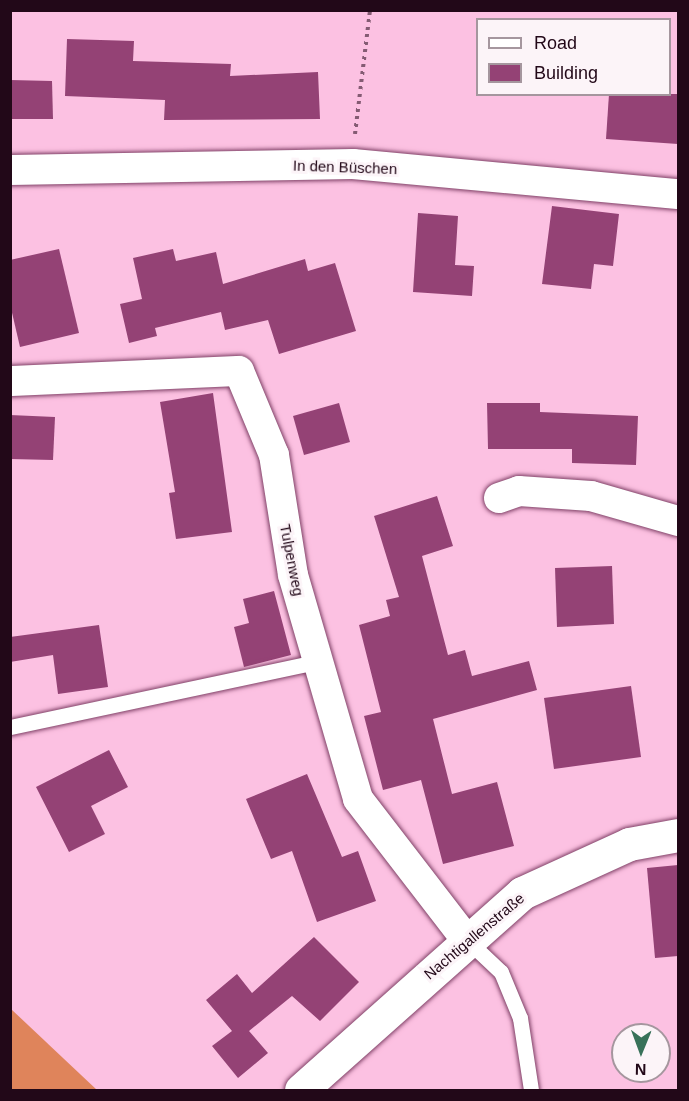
<!DOCTYPE html>
<meta charset="utf-8">
<style>
body{margin:0}
#map{position:relative;width:689px;height:1101px;overflow:hidden;background:#fcc1e2;font-family:Arial,sans-serif}
div>[style]{position:absolute}
[style*='--x']{left:calc(var(--x)*1px);top:calc(var(--y)*1px);width:calc(var(--w)*1px);rotate:calc(var(--a)*1deg)}
.forest>*{inset:0;background:#df845b}
.building>*{inset:0;background:#944275}
.path>*{height:4px;margin-top:-2px;transform-origin:0;background:repeating-linear-gradient(90deg,#845b73 0 3px,transparent 0 7.5px)}
.roads{filter:drop-shadow(0 0 2px #804167) drop-shadow(0 0 2px #804167)}
.service>*{height:15px;margin:-7.5px;padding:0 7.5px;transform-origin:7.5px;border-radius:7.5px;background:#fff}
.minor>*{height:30px;margin:-15px;padding:0 15px;transform-origin:15px;border-radius:15px;background:#fff}
.tertiary>*{height:33px;margin:-16.5px;padding:0 16.5px;transform-origin:16.5px;border-radius:16.5px;background:#fff}
span{translate:-50% -50%;white-space:nowrap;text-align:center;line-height:1.15;-webkit-text-stroke:6px #fcf4f8;paint-order:stroke}
.street-label{font-size:15px;color:#220818}
.frame{position:absolute;inset:0;border:12px solid #220818;pointer-events:none}
.legend{position:absolute;left:476px;top:18px;width:195px;height:78px;box-sizing:border-box;background:#fcf4f8;border:2px solid #a5969e;margin:0;padding:8px 10px;list-style:none;font-size:18px;color:#220818}
.legend li{display:flex;align-items:center;gap:12px;height:30px}
.legend b{width:30px;border:2px solid #a5969e}
.north{position:absolute;left:611px;top:1023px;width:60px;height:60px;box-sizing:border-box;background:#fcf4f8;border:2px solid #a5969e;border-radius:50%;rotate:181deg;font-size:16px;font-weight:700;line-height:24px;text-align:center;color:#220818}
.north::after{content:'';display:block;margin:auto;width:21px;height:27px;background:#387159;clip-path:polygon(50% 0,100% 100%,50% 72%,0 100%)}
</style>
<div id="map">
<div class="forest">
<i style="clip-path:polygon(11px 1009px,97px 1090px,11px 1090px)"></i>
</div>
<div class="building">
<i style="clip-path:polygon(67px 39px,134px 41px,133px 61px,231px 64px,230px 76px,318px 72px,320px 119px,164px 120px,165px 100px,65px 96px)"></i>
<i style="clip-path:polygon(10px 80px,52px 81px,53px 119px,10px 119px)"></i>
<i style="clip-path:polygon(609px 94px,678px 94px,678px 144px,606px 139px)"></i>
<i style="clip-path:polygon(552px 206px,619px 214px,613px 266px,594px 264px,591px 289px,542px 284px)"></i>
<i style="clip-path:polygon(418px 213px,458px 216px,455px 265px,474px 266px,472px 296px,413px 292px)"></i>
<i style="clip-path:polygon(59px 249px,79px 333px,20px 347px,10px 304px,10px 260px)"></i>
<i style="clip-path:polygon(173px 249px,176px 261px,216px 252px,223px 284px,305px 259px,308px 271px,335px 263px,356px 331px,279px 354px,268px 320px,225px 330px,221px 312px,155px 328px,157px 336px,129px 343px,120px 304px,142px 299px,133px 258px)"></i>
<i style="clip-path:polygon(213px 393px,232px 532px,176px 539px,169px 493px,175px 492px,160px 402px)"></i>
<i style="clip-path:polygon(339px 403px,350px 442px,304px 455px,293px 416px)"></i>
<i style="clip-path:polygon(487px 403px,540px 403px,540px 412px,638px 416px,636px 465px,572px 463px,572px 449px,488px 449px)"></i>
<i style="clip-path:polygon(10px 415px,55px 417px,53px 460px,10px 459px)"></i>
<i style="clip-path:polygon(437px 496px,453px 546px,422px 556px,448px 655px,465px 650px,472px 676px,529px 661px,537px 690px,433px 719px,452px 794px,497px 782px,514px 846px,443px 864px,421px 780px,383px 790px,364px 716px,381px 712px,359px 625px,390px 616px,386px 600px,399px 597px,374px 516px)"></i>
<i style="clip-path:polygon(612px 566px,614px 624px,557px 627px,555px 568px)"></i>
<i style="clip-path:polygon(274px 591px,291px 655px,244px 667px,234px 627px,249px 623px,243px 599px)"></i>
<i style="clip-path:polygon(99px 625px,108px 687px,58px 694px,53px 655px,10px 662px,10px 637px)"></i>
<i style="clip-path:polygon(631px 686px,641px 757px,554px 769px,544px 698px)"></i>
<i style="clip-path:polygon(109px 750px,128px 787px,91px 806px,105px 834px,69px 852px,36px 787px)"></i>
<i style="clip-path:polygon(307px 774px,342px 857px,358px 851px,376px 901px,317px 922px,292px 851px,271px 859px,246px 799px)"></i>
<i style="clip-path:polygon(678px 865px,678px 956px,655px 958px,647px 868px)"></i>
<i style="clip-path:polygon(314px 937px,359px 982px,320px 1021px,292px 996px,249px 1031px,268px 1053px,238px 1078px,212px 1046px,232px 1031px,206px 1000px,237px 974px,252px 993px)"></i>
</div>
<div class="path">
<i style="--x:355;--y:134;--w:125;--a:-83.1"></i>
</div>
<div class="roads">
<div class="service">
<i style="--x:10;--y:727;--w:313;--a:-12"></i>
<i style="--x:466;--y:939;--w:48;--a:43.3"></i>
<i style="--x:501;--y:972;--w:50;--a:67.6"></i>
<i style="--x:520;--y:1018;--w:73;--a:81.3"></i>
</div>
<div class="minor">
<i style="--x:10;--y:170;--w:343;--a:-1"></i>
<i style="--x:353;--y:164;--w:326;--a:5.3"></i>
<i style="--x:10;--y:381;--w:229;--a:-2.5"></i>
<i style="--x:239;--y:371;--w:91;--a:67.4"></i>
<i style="--x:274;--y:455;--w:121;--a:81"></i>
<i style="--x:293;--y:575;--w:233;--a:73.8"></i>
<i style="--x:358;--y:799;--w:177;--a:52.4"></i>
<i style="--x:499;--y:498;--w:21;--a:-19"></i>
<i style="--x:519;--y:491;--w:72;--a:4"></i>
<i style="--x:591;--y:496;--w:91;--a:16"></i>
</div>
<div class="tertiary">
<i style="--x:301;--y:1090;--w:296;--a:-41.7"></i>
<i style="--x:522;--y:893;--w:118;--a:-24.6"></i>
<i style="--x:629;--y:844;--w:50;--a:-10.4"></i>
</div>
</div>
<div class="street-label">
<span style="left:345px;top:167px;rotate:2deg">In den Büschen</span>
<span style="left:292px;top:560px;rotate:79deg">Tulpenweg</span>
<span style="left:474px;top:936px;rotate:-40deg">Nachtigallenstraße</span>
</div>
<div class="frame"></div>
<ul class="legend">
<li><b style="height:8px;background:#fff"></b>Road</li>
<li><b style="height:16px;background:#944275"></b>Building</li>
</ul>
<div class="north">N</div>
</div>
